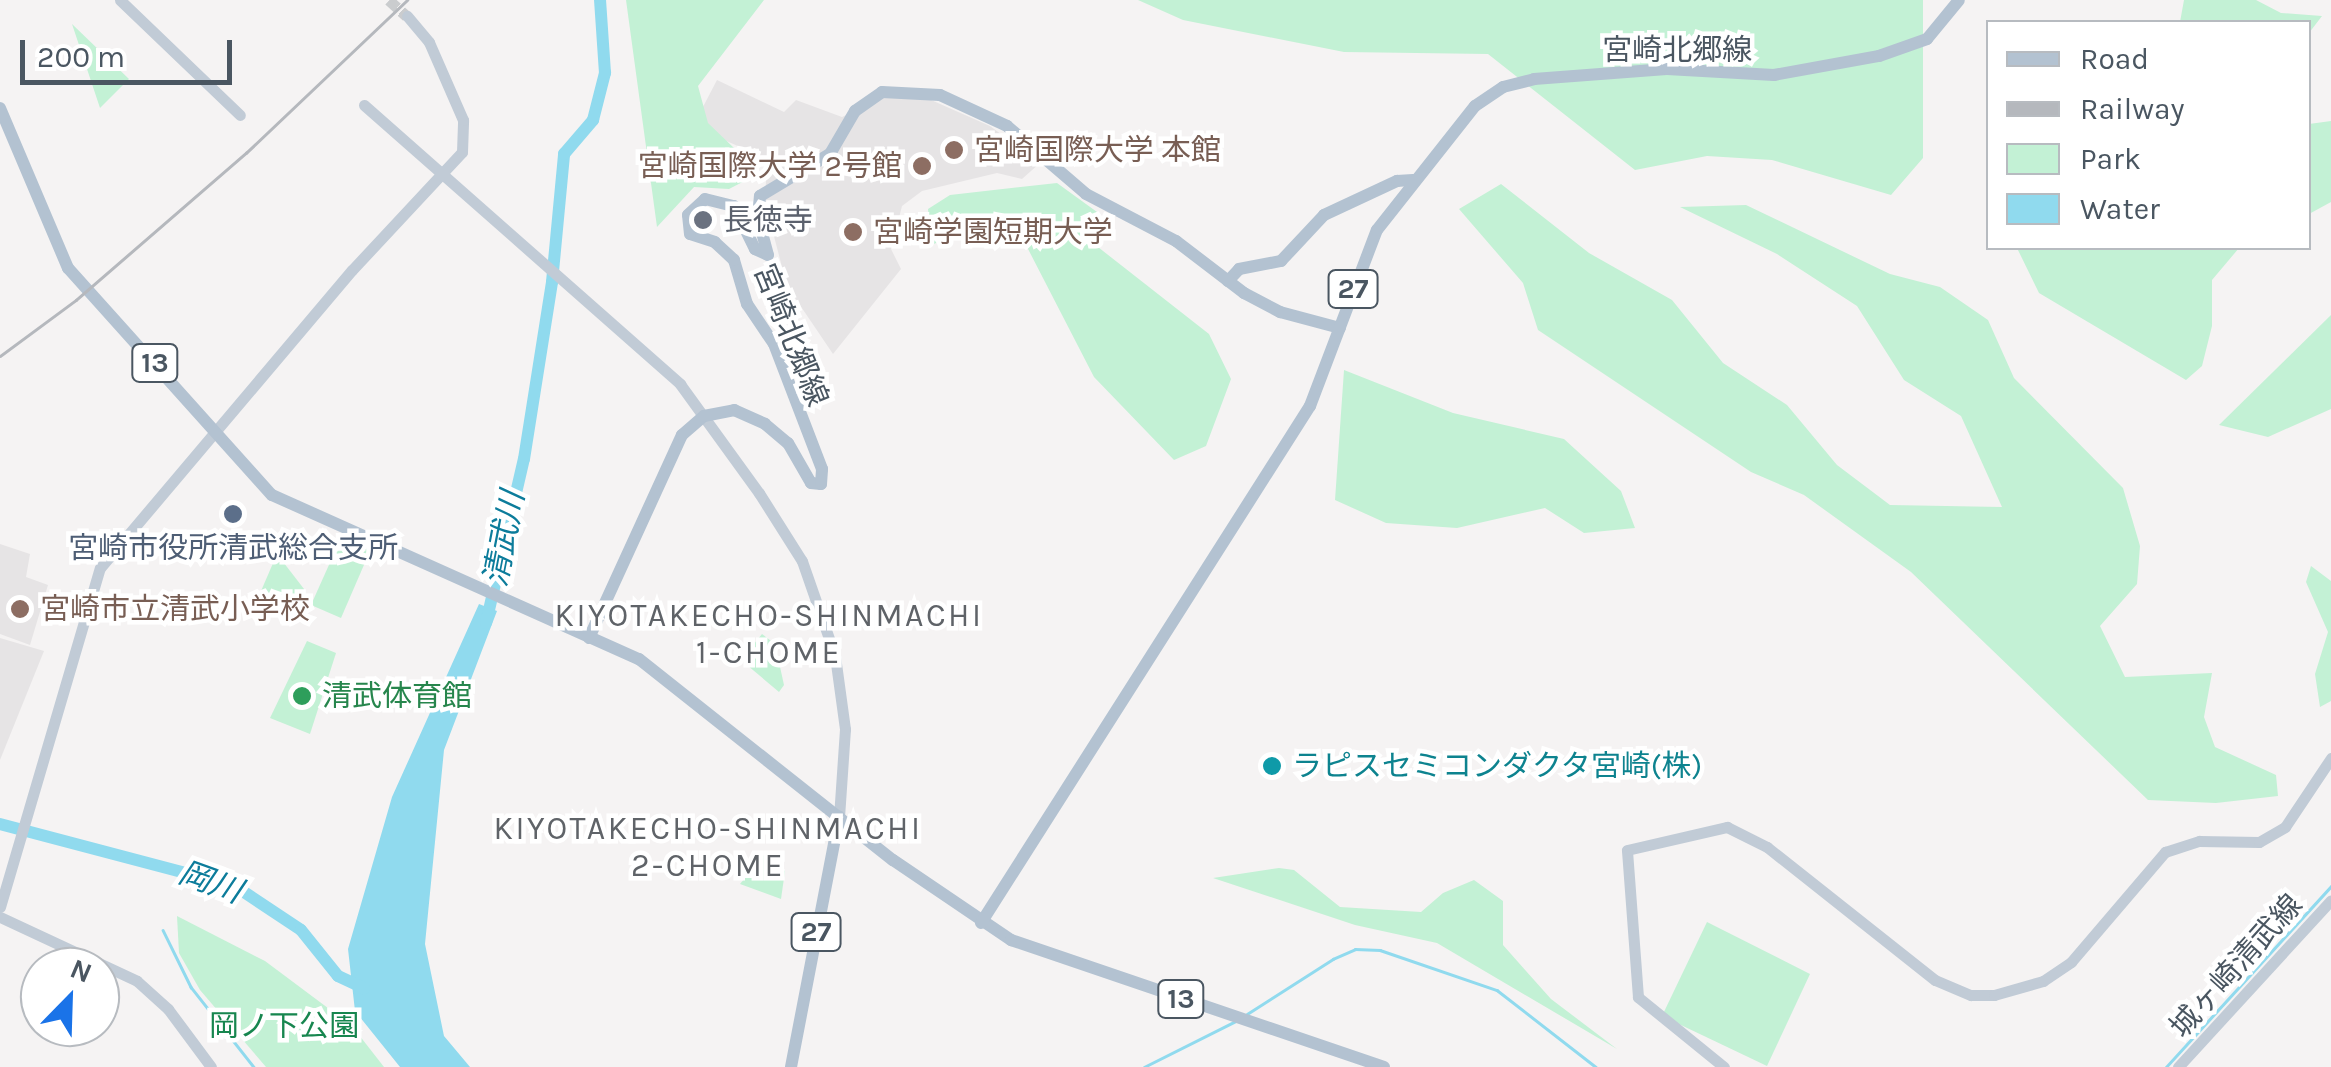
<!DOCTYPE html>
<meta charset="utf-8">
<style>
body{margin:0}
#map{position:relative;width:2331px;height:1067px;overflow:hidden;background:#f5f3f3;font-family:Karla,"Noto Sans JP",sans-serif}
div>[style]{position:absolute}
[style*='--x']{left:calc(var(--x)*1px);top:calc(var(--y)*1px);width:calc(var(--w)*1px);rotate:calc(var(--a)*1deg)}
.education>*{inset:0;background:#e6e4e5}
.green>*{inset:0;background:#c3f1d5}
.water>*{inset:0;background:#90daee}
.stream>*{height:2.5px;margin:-1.25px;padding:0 1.25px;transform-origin:1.25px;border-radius:1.25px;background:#90daee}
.river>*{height:12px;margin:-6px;padding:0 6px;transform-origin:6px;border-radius:6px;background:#90daee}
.secondary-tunnel>*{height:11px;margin-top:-5.5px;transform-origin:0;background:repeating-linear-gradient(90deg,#caccce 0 11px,transparent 0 16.5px)}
.secondary>*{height:11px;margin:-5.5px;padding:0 5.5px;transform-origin:5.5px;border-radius:5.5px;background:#c1cbd6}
.primary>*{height:12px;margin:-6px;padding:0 6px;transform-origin:6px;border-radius:6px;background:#b3c2d1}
.rail>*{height:2.5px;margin:-1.25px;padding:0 1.25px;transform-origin:1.25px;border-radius:1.25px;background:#b5b8bd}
.dots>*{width:28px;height:28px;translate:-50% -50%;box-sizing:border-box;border:5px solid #fff;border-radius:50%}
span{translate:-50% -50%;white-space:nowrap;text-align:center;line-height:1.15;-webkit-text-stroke:9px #fff;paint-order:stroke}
.shield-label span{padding:2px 8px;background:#fff;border:2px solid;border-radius:8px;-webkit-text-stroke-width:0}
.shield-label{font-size:28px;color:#4a5661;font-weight:700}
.street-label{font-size:30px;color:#4a5661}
.education-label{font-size:30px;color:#785e54}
.left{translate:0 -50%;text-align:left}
.right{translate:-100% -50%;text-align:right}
.worship-label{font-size:30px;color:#5b616d}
.service-label{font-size:30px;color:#4e5e75}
.leisure-label{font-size:30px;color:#27864d}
.culture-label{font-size:30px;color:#0d838f}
.park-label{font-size:30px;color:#17864f}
.water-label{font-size:32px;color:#0c7c9b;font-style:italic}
.neighbourhood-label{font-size:32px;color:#5f6368;letter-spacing:2.5px}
.legend{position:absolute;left:1986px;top:20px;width:325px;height:230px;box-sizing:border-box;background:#fff;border:2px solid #b7bbc0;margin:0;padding:12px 18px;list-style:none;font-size:30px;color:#4a5661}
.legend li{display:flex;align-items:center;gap:20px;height:50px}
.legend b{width:50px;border:2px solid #b7bbc0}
.north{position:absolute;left:20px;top:947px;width:100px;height:100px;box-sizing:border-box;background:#fff;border:2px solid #b7bbc0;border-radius:50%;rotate:23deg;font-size:28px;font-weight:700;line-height:40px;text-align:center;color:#4a5661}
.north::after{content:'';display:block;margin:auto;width:35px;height:45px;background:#1a73e8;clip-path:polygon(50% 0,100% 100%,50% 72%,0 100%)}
.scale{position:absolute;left:20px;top:40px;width:212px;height:45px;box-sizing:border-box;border:5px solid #4a5661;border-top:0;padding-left:12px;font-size:30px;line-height:35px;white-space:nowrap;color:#4a5661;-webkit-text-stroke:8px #fff;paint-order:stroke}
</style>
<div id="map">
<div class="education">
<i style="clip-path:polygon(717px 80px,784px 112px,796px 100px,842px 117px,883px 98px,922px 96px,990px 126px,1040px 163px,1022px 179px,997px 173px,922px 191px,902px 206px,891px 249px,901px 269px,833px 354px,787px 286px,765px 202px,767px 159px,693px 126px)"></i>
<i style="clip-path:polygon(0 544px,30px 554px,26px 577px,48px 585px,30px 645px,0 634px)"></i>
<i style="clip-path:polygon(0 638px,44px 651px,0 760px)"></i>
</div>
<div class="green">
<i style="clip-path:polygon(626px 0,764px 0,698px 86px,708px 123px,760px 173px,729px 189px,694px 187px,657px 227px)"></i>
<i style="clip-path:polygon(1138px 0,1923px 0,1923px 158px,1891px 195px,1772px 160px,1707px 156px,1635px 170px,1488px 54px,1344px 52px,1183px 20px)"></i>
<i style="clip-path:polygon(2184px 0,2256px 0,2281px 13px,2322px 16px,2309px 33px,2308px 22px,2180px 22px)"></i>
<i style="clip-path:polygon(72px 24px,129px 79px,100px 108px)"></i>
<i style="clip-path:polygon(2331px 121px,2331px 202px,2309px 214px,2309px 124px)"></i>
<i style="clip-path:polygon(1057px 183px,1097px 212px,1089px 240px,1209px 334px,1231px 379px,1206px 446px,1174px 460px,1094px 377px,1027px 247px,979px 226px,931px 245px,928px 209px,950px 195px)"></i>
<i style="clip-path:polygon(1501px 184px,1589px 253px,1672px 300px,1723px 363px,1787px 405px,1837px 465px,1890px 505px,2002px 507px,1961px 416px,1904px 380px,1857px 306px,1777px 254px,1680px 207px,1746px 205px,1890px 274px,1940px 287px,1988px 320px,2014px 378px,2123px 488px,2140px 546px,2137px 584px,2100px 626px,2125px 677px,2212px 673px,2204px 717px,2215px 747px,2276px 775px,2278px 796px,2216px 803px,2148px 800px,1911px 572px,1804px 495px,1751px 472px,1538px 330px,1523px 283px,1459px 209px)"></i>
<i style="clip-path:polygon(2017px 248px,2239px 248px,2212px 280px,2212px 326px,2202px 366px,2186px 380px,2039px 293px)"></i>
<i style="clip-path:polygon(2331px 315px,2331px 409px,2268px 437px,2219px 425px)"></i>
<i style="clip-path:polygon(1344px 370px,1453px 413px,1564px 439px,1621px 491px,1635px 528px,1584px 533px,1545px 508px,1457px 528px,1386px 523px,1335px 500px)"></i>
<i style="clip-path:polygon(341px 538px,370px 551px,341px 618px,311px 605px)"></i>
<i style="clip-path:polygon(277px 554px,304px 589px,292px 620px,275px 611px,261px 591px)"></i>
<i style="clip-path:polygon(2311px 566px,2331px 581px,2331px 701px,2320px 707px,2315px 674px,2328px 632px,2306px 582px)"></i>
<i style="clip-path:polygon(762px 634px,775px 644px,784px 685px,779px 692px,741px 660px)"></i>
<i style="clip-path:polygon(307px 641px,336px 653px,310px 734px,270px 718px)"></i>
<i style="clip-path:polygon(764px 855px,785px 871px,781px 899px,740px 884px)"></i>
<i style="clip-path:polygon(1279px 868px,1294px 870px,1340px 907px,1421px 912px,1443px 893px,1474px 880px,1503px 901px,1503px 945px,1551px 999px,1617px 1049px,1437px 943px,1355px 925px,1213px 878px)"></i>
<i style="clip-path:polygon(177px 916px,265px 961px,352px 1026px,384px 1067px,266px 1067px,200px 990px,179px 953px)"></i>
<i style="clip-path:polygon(1707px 922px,1810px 974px,1767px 1066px,1662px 1016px)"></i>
</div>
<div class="water">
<i style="clip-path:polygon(479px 604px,497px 611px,444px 750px,425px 944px,444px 1036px,470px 1067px,400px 1067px,355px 1011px,348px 949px,392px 797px)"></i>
</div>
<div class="stream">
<i style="--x:163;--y:930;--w:64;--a:63.8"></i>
<i style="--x:191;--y:987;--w:102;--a:51.8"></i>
<i style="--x:1247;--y:1014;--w:102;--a:-32.6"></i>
<i style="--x:1333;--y:959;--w:24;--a:-24"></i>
<i style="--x:1355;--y:949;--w:25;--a:2"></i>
<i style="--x:1380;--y:950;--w:124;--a:18.9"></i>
<i style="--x:1497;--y:990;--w:125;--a:37.9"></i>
<i style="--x:1144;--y:1067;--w:103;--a:-26.6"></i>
<i style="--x:2166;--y:1067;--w:245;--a:-47.6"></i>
</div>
<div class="river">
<i style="--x:486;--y:623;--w:168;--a:-77"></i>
<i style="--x:524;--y:459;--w:179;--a:-81"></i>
<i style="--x:552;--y:282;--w:129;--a:-84.6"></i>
<i style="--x:564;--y:154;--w:45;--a:-49.5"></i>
<i style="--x:593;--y:120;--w:49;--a:-75.7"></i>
<i style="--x:605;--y:73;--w:73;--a:-93.9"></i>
<i style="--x:0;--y:824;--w:243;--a:14.8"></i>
<i style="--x:235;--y:886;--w:79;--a:33.7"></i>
<i style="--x:301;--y:930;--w:59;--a:51.2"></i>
<i style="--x:338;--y:976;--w:29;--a:25"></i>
</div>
<div class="secondary-tunnel">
<i style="--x:389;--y:0;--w:24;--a:42"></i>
</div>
<div class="secondary">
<i style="--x:120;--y:0;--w:166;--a:43.8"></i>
<i style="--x:364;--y:105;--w:422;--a:41.4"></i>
<i style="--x:680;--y:384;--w:135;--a:54.1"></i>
<i style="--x:759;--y:493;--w:80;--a:57.7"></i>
<i style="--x:802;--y:561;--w:101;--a:70.8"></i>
<i style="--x:835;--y:656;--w:74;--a:82.2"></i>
<i style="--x:845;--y:729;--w:88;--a:93.9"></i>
<i style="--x:0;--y:907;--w:353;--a:-73.6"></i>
<i style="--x:100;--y:568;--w:390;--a:-49.8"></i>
<i style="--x:352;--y:270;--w:161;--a:-47"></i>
<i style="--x:462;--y:152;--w:32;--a:-88"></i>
<i style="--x:463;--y:120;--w:85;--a:-113.6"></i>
<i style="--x:429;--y:42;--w:34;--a:-130"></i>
<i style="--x:0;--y:917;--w:151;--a:25"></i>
<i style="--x:137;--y:981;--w:42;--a:42.1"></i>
<i style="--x:168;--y:1009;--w:72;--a:53.4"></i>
<i style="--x:1724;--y:1067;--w:111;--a:-140.9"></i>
<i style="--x:1638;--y:997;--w:147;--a:-94.3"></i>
<i style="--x:1627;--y:850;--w:103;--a:-13"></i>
<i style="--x:1727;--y:827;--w:45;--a:26.6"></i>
<i style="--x:1767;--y:847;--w:214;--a:38.4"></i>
<i style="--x:1935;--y:980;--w:39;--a:23"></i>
<i style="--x:1971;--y:995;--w:23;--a:0"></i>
<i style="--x:1994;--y:995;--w:51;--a:-15.9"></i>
<i style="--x:2043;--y:981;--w:34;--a:-34"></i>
<i style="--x:2071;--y:962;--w:145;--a:-49.5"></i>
<i style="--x:2165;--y:852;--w:36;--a:-18"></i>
<i style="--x:2199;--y:841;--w:60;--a:1"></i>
<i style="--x:2259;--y:842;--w:30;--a:-30"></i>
<i style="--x:2285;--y:827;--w:83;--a:-56.3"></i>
<i style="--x:2178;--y:1067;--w:226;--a:-47.5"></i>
</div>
<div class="primary">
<i style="--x:0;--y:108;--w:174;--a:67"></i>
<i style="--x:68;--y:268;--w:305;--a:48.1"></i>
<i style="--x:272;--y:495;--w:402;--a:24.1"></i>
<i style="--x:639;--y:659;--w:324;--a:38.4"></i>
<i style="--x:893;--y:860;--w:143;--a:34.1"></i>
<i style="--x:1011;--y:940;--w:394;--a:18.8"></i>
<i style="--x:1228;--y:281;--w:16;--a:-47"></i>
<i style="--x:1239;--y:269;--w:43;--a:-10.8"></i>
<i style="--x:1281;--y:261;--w:63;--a:-46.9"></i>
<i style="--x:1324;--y:215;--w:81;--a:-25"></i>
<i style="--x:1397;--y:181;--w:16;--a:-4"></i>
<i style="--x:589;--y:638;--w:223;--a:-65.4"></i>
<i style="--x:682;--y:435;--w:29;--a:-41"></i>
<i style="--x:704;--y:416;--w:31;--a:-11"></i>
<i style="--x:734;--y:410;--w:34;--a:24"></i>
<i style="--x:765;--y:424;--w:30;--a:40"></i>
<i style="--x:788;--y:443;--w:46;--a:60.1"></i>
<i style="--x:811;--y:483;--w:10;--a:6"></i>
<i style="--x:821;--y:484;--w:15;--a:-86"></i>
<i style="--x:822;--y:469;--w:134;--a:-111"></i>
<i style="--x:774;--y:344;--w:48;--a:-124"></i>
<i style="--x:747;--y:304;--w:46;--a:-106.5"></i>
<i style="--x:734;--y:260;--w:26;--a:-137"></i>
<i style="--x:715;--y:242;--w:26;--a:-162"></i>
<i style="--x:690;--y:234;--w:19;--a:-96"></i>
<i style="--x:688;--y:215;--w:23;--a:-43"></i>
<i style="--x:705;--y:199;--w:30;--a:14"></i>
<i style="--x:734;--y:206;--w:48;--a:64"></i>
<i style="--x:755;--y:249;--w:14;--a:25"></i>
<i style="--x:768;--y:255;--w:38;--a:-105"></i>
<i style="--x:758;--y:218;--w:22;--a:-85"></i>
<i style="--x:760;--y:196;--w:82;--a:-31"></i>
<i style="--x:830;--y:154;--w:50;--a:-59.8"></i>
<i style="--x:855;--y:111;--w:33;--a:-35"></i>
<i style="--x:882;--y:92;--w:58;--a:3"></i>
<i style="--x:940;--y:95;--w:74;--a:24.8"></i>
<i style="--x:1007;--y:126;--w:104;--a:40.7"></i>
<i style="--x:1086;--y:194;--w:102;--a:27.6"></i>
<i style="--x:1176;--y:241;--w:86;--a:37.4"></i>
<i style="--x:1244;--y:293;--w:41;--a:27.8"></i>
<i style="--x:1280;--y:312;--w:62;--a:14.9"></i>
<i style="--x:981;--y:923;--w:613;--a:-57.53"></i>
<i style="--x:1310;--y:406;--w:188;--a:-69.2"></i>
<i style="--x:1377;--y:230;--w:158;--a:-51.7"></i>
<i style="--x:1475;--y:106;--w:34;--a:-34"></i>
<i style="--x:1503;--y:87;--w:32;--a:-14"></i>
<i style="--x:1534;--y:79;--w:133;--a:-4.3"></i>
<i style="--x:1667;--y:69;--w:107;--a:3.2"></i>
<i style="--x:1774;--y:75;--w:107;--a:-10.3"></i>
<i style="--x:1879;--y:56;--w:51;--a:-19.5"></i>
<i style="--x:1927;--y:39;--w:50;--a:-50.6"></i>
<i style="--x:791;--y:1067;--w:255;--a:-79.1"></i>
</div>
<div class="rail">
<i style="--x:0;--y:356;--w:94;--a:-36.4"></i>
<i style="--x:76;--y:300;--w:225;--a:-40.9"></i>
<i style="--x:246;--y:153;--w:222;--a:-43.5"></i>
</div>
<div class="dots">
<i style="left:954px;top:150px;background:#8d6e63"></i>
<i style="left:922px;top:166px;background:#8d6e63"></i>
<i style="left:703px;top:220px;background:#6b7280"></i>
<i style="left:853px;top:232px;background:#8d6e63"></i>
<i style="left:233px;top:514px;background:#5c6f8a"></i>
<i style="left:20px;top:609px;background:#8d6e63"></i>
<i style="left:302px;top:696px;background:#2e9e5b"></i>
<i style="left:1272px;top:766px;background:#0f9aa8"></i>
</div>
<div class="shield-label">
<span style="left:1353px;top:289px">27</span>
<span style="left:155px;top:363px">13</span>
<span style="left:816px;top:932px">27</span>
<span style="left:1181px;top:999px">13</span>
</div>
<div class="street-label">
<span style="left:1677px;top:50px">宮崎北郷線</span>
<span style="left:791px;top:335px;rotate:68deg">宮崎北郷線</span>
<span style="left:2236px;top:966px;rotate:-48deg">城ヶ崎清武線</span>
</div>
<div class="education-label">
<span class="left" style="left:974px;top:150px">宮崎国際大学 本館</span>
<span class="right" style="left:902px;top:166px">宮崎国際大学 2号館</span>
<span class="left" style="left:873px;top:232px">宮崎学園短期大学</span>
<span class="left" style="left:40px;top:609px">宮崎市立清武小学校</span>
</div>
<div class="worship-label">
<span class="left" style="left:723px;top:220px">長徳寺</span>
</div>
<div class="service-label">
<span style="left:233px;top:548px">宮崎市役所清武総合支所</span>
</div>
<div class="leisure-label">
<span class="left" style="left:322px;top:696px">清武体育館</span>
</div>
<div class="culture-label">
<span class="left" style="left:1292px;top:766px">ラピスセミコンダクタ宮崎(株)</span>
</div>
<div class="park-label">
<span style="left:284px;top:1026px">岡ノ下公園</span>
</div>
<div class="water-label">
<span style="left:505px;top:539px;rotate:-79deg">清武川</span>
<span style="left:210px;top:883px;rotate:20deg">岡川</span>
</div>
<div class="neighbourhood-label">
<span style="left:769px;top:635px">KIYOTAKECHO-SHINMACHI<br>1-CHOME</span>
<span style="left:708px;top:848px">KIYOTAKECHO-SHINMACHI<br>2-CHOME</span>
</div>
<ul class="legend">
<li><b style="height:12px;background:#b3c2d1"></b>Road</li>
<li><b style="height:12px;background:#b5b8bd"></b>Railway</li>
<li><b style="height:28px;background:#c3f1d5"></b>Park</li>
<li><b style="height:28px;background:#90daee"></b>Water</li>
</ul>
<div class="north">N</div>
<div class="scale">200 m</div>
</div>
